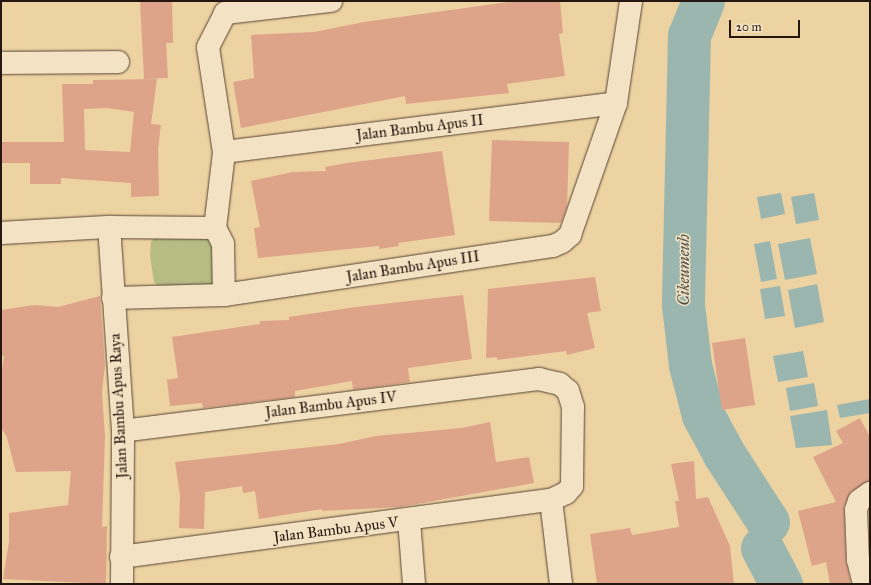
<!DOCTYPE html>
<style>
body{margin:0}
#map{position:relative;width:871px;height:585px;overflow:hidden;background:#edd2a2;font-family:"IM FELL Great Primer",serif}
div>[style]{position:absolute}
[style*='--x']{left:calc(var(--x)*1px);top:calc(var(--y)*1px);width:calc(var(--w)*1px);rotate:calc(var(--a)*1deg)}
.green>*{inset:0;background:#b7bc85}
.water>*{inset:0;background:#9bb6af}
.river>*{height:43px;margin:-21.5px;padding:0 21.5px;transform-origin:21.5px;border-radius:21.5px;background:#9bb6af}
.building>*{inset:0;background:#dea48a}
.roads{filter:drop-shadow(0 0 1px #574534) drop-shadow(0 0 1px #574534)}
.minor>*{height:22px;margin:-11px;padding:0 11px;transform-origin:11px;border-radius:11px;background:#f3e2c3}
span{translate:-50% -50%;white-space:nowrap;text-align:center;line-height:1.15;-webkit-text-stroke:3px #f3e2c3;paint-order:stroke}
.street-label{font-size:15px;color:#25160f}
.water-label{font-size:16px;color:#4e4e47;font-style:italic}
.frame{position:absolute;inset:0;border:2px solid #25160f;pointer-events:none}
.scale{position:absolute;left:729px;top:20px;width:71px;height:18px;box-sizing:border-box;border:2px solid #25160f;border-top:0;padding-left:5px;font-size:12px;line-height:14px;white-space:nowrap;color:#25160f;-webkit-text-stroke:3px #f3e2c3;paint-order:stroke}
</style>
<div id="map">
<div class="green">
<i style="clip-path:polygon(209px 232px,217px 248px,216px 284px,160px 289px,154px 282px,150px 256px,151px 242px,157px 236px)"></i>
</div>
<div class="water">
<i style="clip-path:polygon(781px 193px,785px 214px,761px 219px,757px 197px)"></i>
<i style="clip-path:polygon(814px 193px,819px 220px,796px 224px,791px 197px)"></i>
<i style="clip-path:polygon(810px 238px,817px 274px,785px 280px,778px 244px)"></i>
<i style="clip-path:polygon(770px 241px,777px 279px,761px 282px,754px 244px)"></i>
<i style="clip-path:polygon(817px 284px,824px 322px,795px 328px,788px 290px)"></i>
<i style="clip-path:polygon(780px 286px,785px 316px,765px 319px,760px 289px)"></i>
<i style="clip-path:polygon(803px 351px,808px 377px,778px 382px,773px 356px)"></i>
<i style="clip-path:polygon(814px 383px,818px 406px,790px 411px,786px 388px)"></i>
<i style="clip-path:polygon(870px 399px,870px 413px,840px 418px,837px 405px)"></i>
<i style="clip-path:polygon(827px 410px,832px 445px,796px 448px,790px 416px)"></i>
</div>
<div class="river">
<i style="--x:703;--y:1;--w:37;--a:112"></i>
<i style="--x:689;--y:35;--w:270;--a:91.3"></i>
<i style="--x:683;--y:305;--w:60;--a:83.3"></i>
<i style="--x:690;--y:365;--w:52;--a:75.4"></i>
<i style="--x:703;--y:415;--w:44;--a:61.7"></i>
<i style="--x:724;--y:454;--w:81;--a:57.1"></i>
<i style="--x:762;--y:548;--w:41;--a:62.2"></i>
</div>
<div class="building">
<i style="clip-path:polygon(140px 1px,172px 1px,173px 43px,166px 43px,168px 78px,144px 79px)"></i>
<i style="clip-path:polygon(515px 1px,560px 1px,563px 33px,559px 34px,565px 76px,507px 84px,509px 93px,406px 104px,405px 96px,241px 128px,233px 82px,254px 78px,251px 35px,314px 32px,364px 22px)"></i>
<i style="clip-path:polygon(evenodd,157px 79px,151px 124px,161px 125px,158px 149px,159px 196px,131px 197px,131px 183px,61px 178px,61px 184px,30px 184px,30px 163px,1px 163px,1px 142px,64px 142px,62px 84px,93px 84px,93px 80px,157px 79px,107px 108px,134px 112px,130px 152px,85px 150px,84px 109px,107px 108px)"></i>
<i style="clip-path:polygon(492px 140px,569px 142px,567px 207px,561px 223px,489px 221px)"></i>
<i style="clip-path:polygon(442px 151px,455px 235px,398px 243px,399px 246px,379px 249px,379px 246px,258px 258px,254px 228px,260px 227px,251px 181px,293px 172px,326px 171px,325px 167px,347px 163px)"></i>
<i style="clip-path:polygon(595px 277px,601px 311px,587px 313px,595px 348px,567px 355px,566px 351px,497px 360px,497px 357px,486px 358px,488px 289px)"></i>
<i style="clip-path:polygon(463px 295px,472px 359px,408px 368px,410px 382px,353px 390px,352px 381px,295px 391px,295px 397px,203px 408px,202px 403px,170px 406px,167px 380px,178px 378px,172px 337px,260px 324px,260px 321px,289px 320px,289px 317px,356px 307px)"></i>
<i style="clip-path:polygon(100px 296px,105px 364px,102px 393px,105px 437px,102px 527px,107px 526px,106px 584px,3px 579px,9px 541px,9px 513px,68px 505px,71px 471px,16px 472px,7px 438px,1px 427px,1px 376px,4px 356px,1px 355px,1px 310px,34px 305px,58px 307px)"></i>
<i style="clip-path:polygon(745px 338px,755px 405px,722px 410px,712px 343px)"></i>
<i style="clip-path:polygon(860px 418px,870px 437px,870px 481px,852px 491px,844px 506px,846px 561px,851px 584px,830px 584px,826px 562px,812px 566px,798px 511px,836px 502px,813px 457px,843px 443px,836px 431px)"></i>
<i style="clip-path:polygon(490px 422px,496px 462px,529px 457px,534px 483px,400px 507px,322px 511px,322px 509px,259px 519px,255px 491px,243px 493px,242px 486px,205px 492px,204px 529px,179px 528px,180px 495px,175px 462px,339px 444px,376px 436px,462px 428px)"></i>
<i style="clip-path:polygon(694px 461px,696px 499px,708px 497px,730px 546px,734px 584px,597px 584px,590px 534px,630px 528px,632px 535px,679px 527px,675px 501px,679px 501px,671px 464px)"></i>
</div>
<div class="roads">
<div class="minor">
<i style="--x:1;--y:63;--w:117;--a:-0.5"></i>
<i style="--x:224;--y:152;--w:395;--a:-7.1"></i>
<i style="--x:215;--y:228;--w:18;--a:63"></i>
<i style="--x:223;--y:244;--w:51;--a:88.9"></i>
<i style="--x:1;--y:233;--w:108;--a:-3.2"></i>
<i style="--x:113;--y:298;--w:111;--a:-1.5"></i>
<i style="--x:224;--y:295;--w:333;--a:-8.5"></i>
<i style="--x:553;--y:246;--w:10;--a:-24"></i>
<i style="--x:562;--y:242;--w:11;--a:-41"></i>
<i style="--x:570;--y:235;--w:140;--a:-70.8"></i>
<i style="--x:616;--y:103;--w:103;--a:-81.6"></i>
<i style="--x:551;--y:500;--w:85;--a:83.2"></i>
<i style="--x:409;--y:520;--w:64;--a:85.5"></i>
<i style="--x:121;--y:557;--w:434;--a:-7.6"></i>
<i style="--x:551;--y:500;--w:17;--a:-25"></i>
<i style="--x:566;--y:493;--w:9;--a:-49"></i>
<i style="--x:572;--y:486;--w:79;--a:-89.3"></i>
<i style="--x:573;--y:407;--w:17;--a:-107"></i>
<i style="--x:568;--y:391;--w:11;--a:-139"></i>
<i style="--x:560;--y:384;--w:22;--a:-167"></i>
<i style="--x:539;--y:379;--w:419;--a:172.9"></i>
<i style="--x:122;--y:584;--w:153;--a:-89.6"></i>
<i style="--x:123;--y:431;--w:204;--a:-93.9"></i>
<i style="--x:109;--y:227;--w:106;--a:0.5"></i>
<i style="--x:215;--y:228;--w:77;--a:-83.2"></i>
<i style="--x:224;--y:152;--w:106;--a:-98.7"></i>
<i style="--x:208;--y:47;--w:38;--a:-63"></i>
<i style="--x:225;--y:13;--w:107;--a:-6.5"></i>
<i style="--x:864;--y:584;--w:25;--a:-104"></i>
<i style="--x:858;--y:560;--w:50;--a:-92.3"></i>
<i style="--x:856;--y:510;--w:9;--a:-72"></i>
<i style="--x:859;--y:501;--w:14;--a:-36"></i>
</div>
</div>
<div class="street-label">
<span style="left:420px;top:128px;rotate:-7deg">Jalan Bambu Apus II</span>
<span style="left:413px;top:267px;rotate:-9deg">Jalan Bambu Apus III</span>
<span style="left:331px;top:405px;rotate:-7deg">Jalan Bambu Apus IV</span>
<span style="left:119px;top:406px;rotate:-93deg">Jalan Bambu Apus Raya</span>
<span style="left:336px;top:530px;rotate:-7deg">Jalan Bambu Apus V</span>
</div>
<div class="water-label">
<span style="left:684px;top:270px;rotate:-90deg">Cikeumeuh</span>
</div>
<div class="frame"></div>
<div class="scale">20 m</div>
</div>
